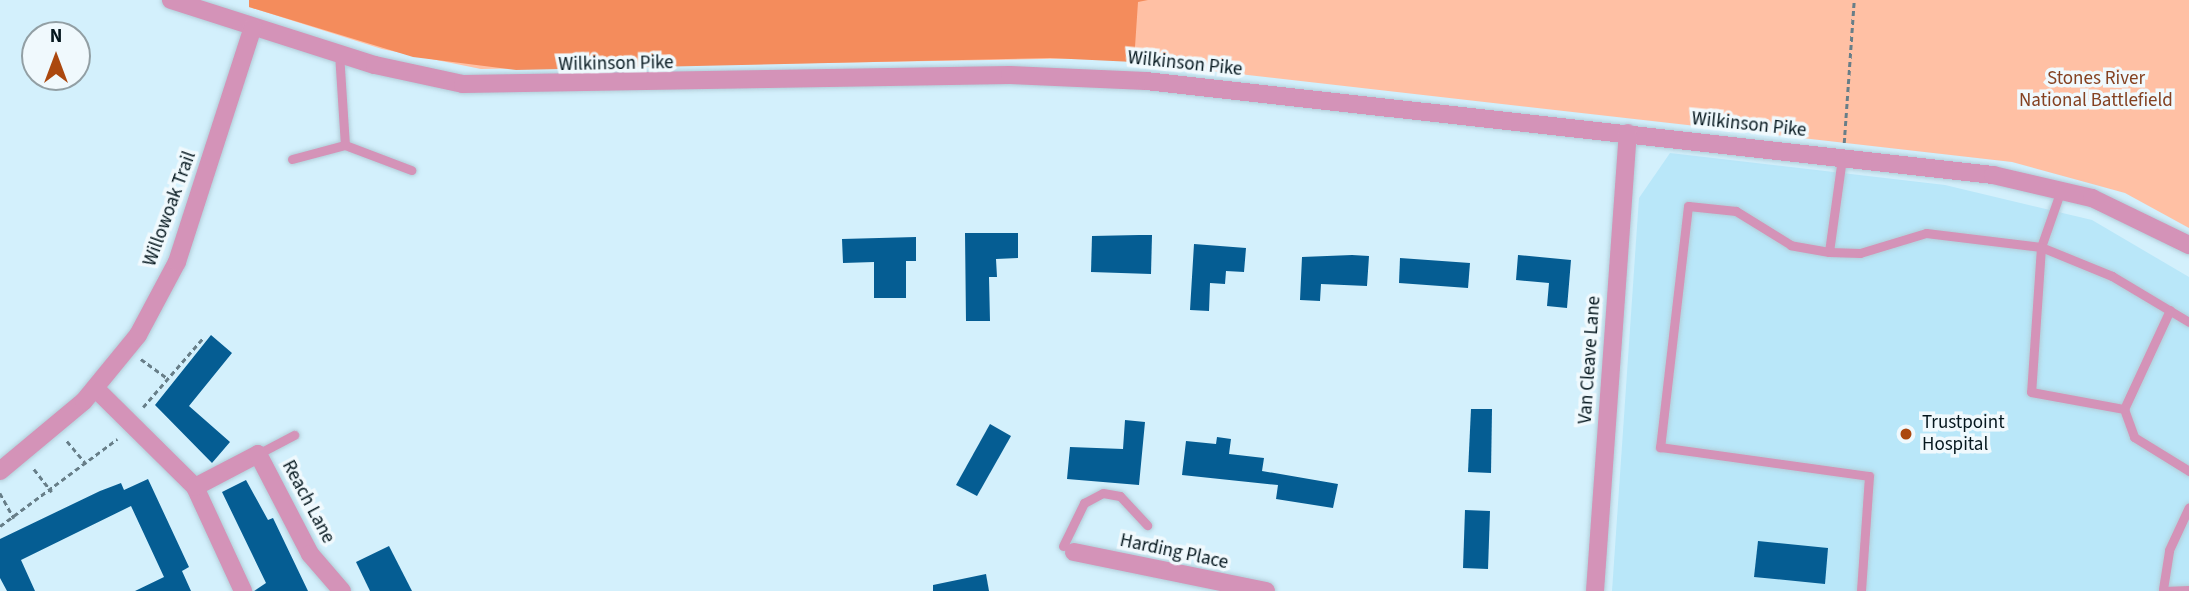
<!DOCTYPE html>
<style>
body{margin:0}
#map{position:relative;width:2189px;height:591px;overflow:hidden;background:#d3f0fc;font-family:"Source Sans 3",sans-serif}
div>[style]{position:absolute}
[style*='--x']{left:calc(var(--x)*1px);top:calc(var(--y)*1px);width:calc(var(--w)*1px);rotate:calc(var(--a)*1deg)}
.built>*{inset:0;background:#b9e7f9}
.green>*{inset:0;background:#ffc0a4}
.forest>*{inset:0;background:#f48c5c}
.building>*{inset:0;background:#055d93}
.path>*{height:2.5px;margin-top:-1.25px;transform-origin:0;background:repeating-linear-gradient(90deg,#677e88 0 5px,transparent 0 8.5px)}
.roads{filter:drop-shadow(0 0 2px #b2cdd8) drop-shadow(0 0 2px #b2cdd8)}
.service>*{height:9px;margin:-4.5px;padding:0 4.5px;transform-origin:4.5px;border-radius:4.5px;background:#d493b8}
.minor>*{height:18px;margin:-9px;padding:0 9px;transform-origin:9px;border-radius:9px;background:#d493b8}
.dots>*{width:19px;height:19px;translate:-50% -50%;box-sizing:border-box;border:4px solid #f0f9fd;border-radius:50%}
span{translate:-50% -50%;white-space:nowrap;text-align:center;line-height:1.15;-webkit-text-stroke:7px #f0f9fd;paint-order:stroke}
.street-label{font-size:19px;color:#05171e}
.park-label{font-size:19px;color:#844121}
.poi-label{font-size:19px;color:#05171e}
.left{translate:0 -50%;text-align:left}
.north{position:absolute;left:21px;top:21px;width:70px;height:70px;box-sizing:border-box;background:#f0f9fd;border:2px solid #929fa4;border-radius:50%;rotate:0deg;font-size:19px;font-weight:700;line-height:28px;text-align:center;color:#05171e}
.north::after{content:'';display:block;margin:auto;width:24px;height:32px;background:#ab480f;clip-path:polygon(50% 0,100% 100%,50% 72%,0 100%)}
</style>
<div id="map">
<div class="built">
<i style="clip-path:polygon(1670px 153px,1945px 185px,2092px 220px,2189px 277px,2189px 591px,1612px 591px,1639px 198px)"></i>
</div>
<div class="green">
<i style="clip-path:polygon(249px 0,2189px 0,2189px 228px,2125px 193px,2012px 162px,1098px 58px,481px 69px,382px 49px,249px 7px)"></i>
</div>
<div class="forest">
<i style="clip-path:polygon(249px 0,1148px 0,1138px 2px,1134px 62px,1050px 58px,516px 70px,413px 57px,249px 7px)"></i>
</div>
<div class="building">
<i style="clip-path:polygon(965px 233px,1018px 233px,1018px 258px,996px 259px,997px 277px,989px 277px,990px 321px,966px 321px)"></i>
<i style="clip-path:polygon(1139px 235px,1152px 235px,1151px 274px,1091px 272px,1092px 236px)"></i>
<i style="clip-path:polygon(916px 237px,916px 261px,906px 261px,906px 298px,874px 298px,874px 262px,843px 263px,842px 239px)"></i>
<i style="clip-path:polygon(1194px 244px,1246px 248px,1244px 272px,1226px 271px,1225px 284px,1210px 283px,1209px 311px,1190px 310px)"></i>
<i style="clip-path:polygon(1352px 255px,1369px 256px,1367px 286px,1321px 284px,1320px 301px,1300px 300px,1302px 257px)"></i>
<i style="clip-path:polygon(1518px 255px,1571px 260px,1567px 308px,1547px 306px,1549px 283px,1516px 280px)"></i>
<i style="clip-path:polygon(1400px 258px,1470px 263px,1468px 288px,1399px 283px)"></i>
<i style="clip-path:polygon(211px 335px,232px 353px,189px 406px,230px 442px,212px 463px,155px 405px)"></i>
<i style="clip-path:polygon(1471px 409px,1492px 409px,1491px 473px,1468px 472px)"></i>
<i style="clip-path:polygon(1125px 420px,1145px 422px,1139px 485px,1067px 479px,1070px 447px,1123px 449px)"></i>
<i style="clip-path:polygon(990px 424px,1011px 436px,977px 496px,956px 485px)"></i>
<i style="clip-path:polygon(1217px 437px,1231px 439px,1229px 454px,1264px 458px,1262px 471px,1338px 484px,1333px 508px,1276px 499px,1278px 485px,1182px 475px,1186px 441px,1216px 444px)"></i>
<i style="clip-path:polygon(148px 479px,189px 567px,182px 571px,191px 591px,135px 591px,164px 577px,131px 506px,21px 560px,35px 591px,7px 591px,0 578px,0 539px,100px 491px,121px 483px,124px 490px)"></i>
<i style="clip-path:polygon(246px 480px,268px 520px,273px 518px,308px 591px,254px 591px,266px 583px,222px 492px)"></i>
<i style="clip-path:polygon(1465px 510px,1490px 511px,1488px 569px,1463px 568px)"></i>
<i style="clip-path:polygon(1758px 541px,1828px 548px,1825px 584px,1754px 577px)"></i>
<i style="clip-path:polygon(389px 546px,412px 591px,370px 591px,356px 562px)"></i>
<i style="clip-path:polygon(986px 574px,989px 591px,933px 591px,933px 585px)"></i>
</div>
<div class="path">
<i style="--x:1844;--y:143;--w:143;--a:-86"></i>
<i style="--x:141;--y:359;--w:31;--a:36"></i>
<i style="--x:143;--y:407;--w:91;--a:-49"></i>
<i style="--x:67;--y:441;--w:30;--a:50"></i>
<i style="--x:34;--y:469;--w:29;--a:52"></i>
<i style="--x:0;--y:493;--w:29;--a:61"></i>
<i style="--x:0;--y:526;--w:146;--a:-36.6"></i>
</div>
<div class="roads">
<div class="service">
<i style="--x:339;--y:53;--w:92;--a:86.3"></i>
<i style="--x:345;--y:145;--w:71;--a:20.7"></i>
<i style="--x:1842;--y:158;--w:95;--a:97.9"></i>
<i style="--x:1829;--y:252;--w:31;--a:2"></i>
<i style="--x:1860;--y:253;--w:69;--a:-16.9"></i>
<i style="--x:1926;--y:233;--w:116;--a:6.9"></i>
<i style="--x:2041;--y:247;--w:60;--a:-70.7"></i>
<i style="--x:292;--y:159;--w:55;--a:-14.8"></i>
<i style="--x:1829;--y:252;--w:39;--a:-170"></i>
<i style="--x:1791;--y:245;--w:65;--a:-148.3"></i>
<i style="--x:1736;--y:211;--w:48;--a:-174.1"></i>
<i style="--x:1688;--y:206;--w:243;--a:96.6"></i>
<i style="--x:1660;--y:447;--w:211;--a:7.9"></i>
<i style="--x:1869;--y:476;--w:115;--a:94"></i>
<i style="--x:2189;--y:322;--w:90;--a:-149.1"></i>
<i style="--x:2112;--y:276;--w:77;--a:-157.8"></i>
<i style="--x:2041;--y:247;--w:145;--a:93.9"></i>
<i style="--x:2031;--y:392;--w:95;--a:10.4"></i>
<i style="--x:2124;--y:409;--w:30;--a:70"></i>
<i style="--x:2134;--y:437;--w:65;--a:31.7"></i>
<i style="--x:2124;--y:409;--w:109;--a:-65.1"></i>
<i style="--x:258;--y:454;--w:41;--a:-27.8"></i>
<i style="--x:1063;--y:546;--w:48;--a:-64"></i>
<i style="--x:1084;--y:503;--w:21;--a:-28"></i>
<i style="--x:1103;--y:493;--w:17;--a:10"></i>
<i style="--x:1120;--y:496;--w:40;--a:47"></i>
<i style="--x:2163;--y:589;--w:39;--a:-81"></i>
<i style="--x:2169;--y:550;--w:47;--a:-65.1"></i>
<i style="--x:2163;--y:591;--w:26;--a:-2"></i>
</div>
<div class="minor">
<i style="--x:171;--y:0;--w:214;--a:17.7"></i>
<i style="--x:375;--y:65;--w:90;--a:12.2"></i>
<i style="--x:463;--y:84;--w:547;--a:-0.94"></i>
<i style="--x:1010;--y:75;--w:136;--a:2.5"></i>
<i style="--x:1146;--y:81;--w:852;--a:6.33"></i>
<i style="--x:1993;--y:175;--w:102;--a:13.1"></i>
<i style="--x:2092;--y:198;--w:108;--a:25.9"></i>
<i style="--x:95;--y:388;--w:141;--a:44.7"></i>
<i style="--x:195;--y:487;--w:115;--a:65.2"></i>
<i style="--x:0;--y:471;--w:109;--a:-39.8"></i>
<i style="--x:84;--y:401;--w:85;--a:-50.7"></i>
<i style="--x:138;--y:335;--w:83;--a:-61.9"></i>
<i style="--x:177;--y:262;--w:247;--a:-72.1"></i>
<i style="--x:195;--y:487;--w:71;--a:-27.6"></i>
<i style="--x:258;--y:454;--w:113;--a:62.5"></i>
<i style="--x:310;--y:554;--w:49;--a:49.1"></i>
<i style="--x:1074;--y:552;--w:196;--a:11.5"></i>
<i style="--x:1595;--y:591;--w:459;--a:-85.9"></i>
</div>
</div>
<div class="dots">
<i style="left:1906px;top:434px;background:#ab480f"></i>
</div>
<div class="street-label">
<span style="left:616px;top:64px;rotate:-1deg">Wilkinson Pike</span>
<span style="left:1185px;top:64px;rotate:6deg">Wilkinson Pike</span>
<span style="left:1749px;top:125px;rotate:6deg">Wilkinson Pike</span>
<span style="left:170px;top:209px;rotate:-70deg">Willowoak Trail</span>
<span style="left:1590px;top:360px;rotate:-86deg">Van Cleave Lane</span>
<span style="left:308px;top:502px;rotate:62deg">Reach Lane</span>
<span style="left:1174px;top:552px;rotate:12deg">Harding Place</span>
</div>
<div class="park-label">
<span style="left:2096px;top:90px">Stones River<br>National Battlefield</span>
</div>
<div class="poi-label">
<span class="left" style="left:1922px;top:434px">Trustpoint<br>Hospital</span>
</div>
<div class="north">N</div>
</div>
